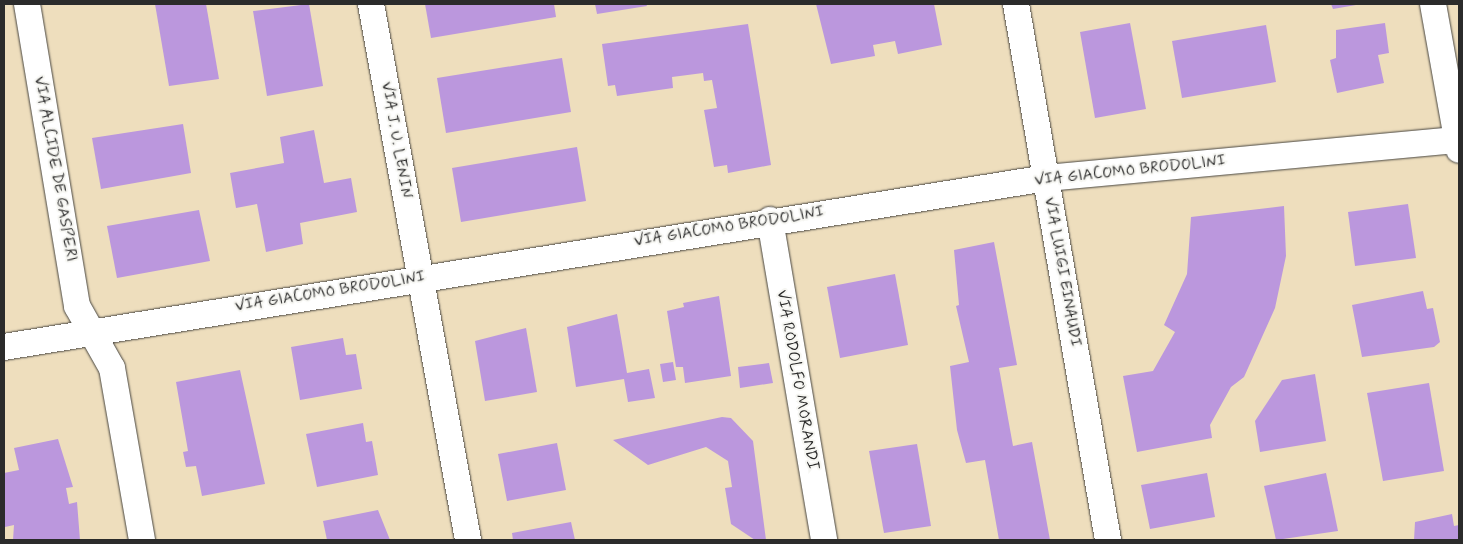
<!DOCTYPE html>
<style>
body{margin:0}
#map{position:relative;width:1463px;height:544px;overflow:hidden;background:#eedebd;font-family:Mynerve,sans-serif}
div>[style]{position:absolute}
[style*='--x']{left:calc(var(--x)*1px);top:calc(var(--y)*1px);width:calc(var(--w)*1px);rotate:calc(var(--a)*1deg)}
.building>*{inset:0;background:#bb97dd}
.roads{filter:drop-shadow(0 0 1px #484641) drop-shadow(0 0 1px #484641)}
.minor>*{height:26px;margin:-13px;padding:0 13px;transform-origin:13px;border-radius:13px;background:#fff}
span{translate:-50% -50%;white-space:nowrap;text-align:center;line-height:1.15;-webkit-text-stroke:4px #f6f6f2;paint-order:stroke}
.street-label{font-size:16px;color:#2b2b2b}
.frame{position:absolute;inset:0;border:5px solid #2b2b2b;pointer-events:none}
</style>
<div id="map">
<div class="building">
<i style="clip-path:polygon(155px 4px,206px 4px,219px 79px,169px 86px)"></i>
<i style="clip-path:polygon(309px 4px,323px 86px,267px 96px,253px 11px)"></i>
<i style="clip-path:polygon(425px 4px,554px 4px,556px 17px,431px 38px)"></i>
<i style="clip-path:polygon(595px 4px,646px 4px,647px 6px,597px 14px)"></i>
<i style="clip-path:polygon(816px 4px,934px 4px,942px 45px,898px 54px,895px 41px,873px 45px,875px 56px,831px 64px)"></i>
<i style="clip-path:polygon(1331px 4px,1356px 4px,1356px 5px,1333px 9px)"></i>
<i style="clip-path:polygon(1130px 23px,1146px 109px,1095px 118px,1080px 32px)"></i>
<i style="clip-path:polygon(1385px 23px,1389px 53px,1378px 55px,1384px 83px,1337px 93px,1330px 60px,1336px 58px,1336px 30px)"></i>
<i style="clip-path:polygon(748px 24px,771px 165px,728px 173px,727px 165px,714px 167px,704px 110px,717px 108px,712px 80px,704px 81px,703px 73px,672px 77px,673px 88px,617px 96px,615px 85px,608px 86px,602px 44px)"></i>
<i style="clip-path:polygon(1266px 25px,1276px 82px,1182px 98px,1172px 41px)"></i>
<i style="clip-path:polygon(562px 58px,571px 112px,446px 133px,437px 78px)"></i>
<i style="clip-path:polygon(183px 124px,191px 173px,101px 189px,92px 138px)"></i>
<i style="clip-path:polygon(314px 130px,324px 183px,351px 178px,357px 212px,300px 223px,303px 244px,266px 252px,257px 204px,236px 208px,230px 173px,284px 163px,280px 137px)"></i>
<i style="clip-path:polygon(577px 147px,586px 201px,461px 222px,452px 168px)"></i>
<i style="clip-path:polygon(1408px 204px,1416px 258px,1355px 266px,1348px 212px)"></i>
<i style="clip-path:polygon(1284px 206px,1286px 256px,1275px 308px,1244px 377px,1231px 387px,1210px 425px,1212px 438px,1137px 452px,1123px 376px,1153px 371px,1175px 332px,1164px 325px,1187px 274px,1191px 217px)"></i>
<i style="clip-path:polygon(199px 210px,210px 261px,117px 278px,107px 226px)"></i>
<i style="clip-path:polygon(994px 242px,1017px 365px,999px 368px,1013px 446px,1032px 442px,1050px 540px,999px 540px,985px 460px,966px 463px,957px 430px,950px 366px,969px 362px,956px 306px,959px 305px,954px 250px)"></i>
<i style="clip-path:polygon(895px 274px,908px 345px,840px 358px,827px 287px)"></i>
<i style="clip-path:polygon(1423px 291px,1427px 309px,1433px 308px,1440px 342px,1434px 347px,1362px 357px,1352px 305px)"></i>
<i style="clip-path:polygon(719px 296px,731px 376px,685px 383px,683px 367px,676px 367px,667px 311px,684px 307px,683px 303px)"></i>
<i style="clip-path:polygon(617px 314px,627px 373px,649px 369px,655px 398px,628px 402px,624px 379px,576px 387px,567px 327px)"></i>
<i style="clip-path:polygon(526px 328px,537px 392px,485px 401px,475px 341px)"></i>
<i style="clip-path:polygon(343px 338px,346px 355px,356px 354px,362px 389px,300px 400px,291px 347px)"></i>
<i style="clip-path:polygon(673px 362px,676px 380px,663px 382px,660px 364px)"></i>
<i style="clip-path:polygon(769px 363px,773px 383px,740px 388px,738px 367px)"></i>
<i style="clip-path:polygon(240px 370px,265px 484px,202px 496px,196px 466px,186px 467px,183px 452px,188px 451px,176px 382px)"></i>
<i style="clip-path:polygon(1315px 374px,1326px 441px,1260px 452px,1255px 421px,1282px 380px)"></i>
<i style="clip-path:polygon(1429px 383px,1444px 471px,1383px 481px,1367px 393px)"></i>
<i style="clip-path:polygon(722px 417px,731px 418px,753px 441px,766px 540px,755px 540px,731px 524px,725px 488px,732px 487px,728px 461px,706px 447px,648px 465px,613px 440px)"></i>
<i style="clip-path:polygon(363px 423px,366px 442px,372px 441px,378px 475px,317px 487px,306px 434px)"></i>
<i style="clip-path:polygon(58px 439px,73px 487px,66px 488px,69px 504px,77px 502px,80px 540px,13px 540px,14px 525px,5px 527px,4px 521px,4px 473px,19px 470px,14px 448px)"></i>
<i style="clip-path:polygon(557px 443px,566px 490px,507px 501px,498px 454px)"></i>
<i style="clip-path:polygon(917px 444px,931px 526px,884px 533px,869px 451px)"></i>
<i style="clip-path:polygon(1207px 473px,1215px 517px,1150px 529px,1141px 485px)"></i>
<i style="clip-path:polygon(1326px 473px,1338px 531px,1276px 540px,1264px 486px)"></i>
<i style="clip-path:polygon(378px 510px,390px 540px,327px 540px,323px 521px)"></i>
<i style="clip-path:polygon(1452px 514px,1454px 526px,1459px 525px,1459px 540px,1414px 540px,1415px 522px)"></i>
<i style="clip-path:polygon(571px 522px,575px 540px,513px 540px,512px 533px)"></i>
</div>
<div class="roads">
<div class="minor">
<i style="--x:27;--y:4;--w:306;--a:80.6"></i>
<i style="--x:77;--y:306;--w:71;--a:60.6"></i>
<i style="--x:112;--y:368;--w:175;--a:80.1"></i>
<i style="--x:371;--y:4;--w:545;--a:79.74"></i>
<i style="--x:1016;--y:4;--w:544;--a:80.26"></i>
<i style="--x:1433;--y:4;--w:148;--a:79.9"></i>
<i style="--x:770;--y:220;--w:325;--a:80.4"></i>
<i style="--x:4;--y:347;--w:1056;--a:-9.21"></i>
<i style="--x:1046;--y:178;--w:415;--a:-5.3"></i>
</div>
</div>
<div class="street-label">
<span style="left:396px;top:140px;rotate:80deg">VIA J. U. LENIN</span>
<span style="left:55px;top:169px;rotate:80deg">VIA ALCIDE DE GASPERI</span>
<span style="left:1130px;top:171px;rotate:-6deg">VIA GIACOMO BRODOLINI</span>
<span style="left:729px;top:227px;rotate:-9deg">VIA GIACOMO BRODOLINI</span>
<span style="left:1062px;top:272px;rotate:80deg">VIA LUIGI EINAUDI</span>
<span style="left:330px;top:292px;rotate:-9deg">VIA GIACOMO BRODOLINI</span>
<span style="left:797px;top:380px;rotate:80deg">VIA RODOLFO MORANDI</span>
</div>
<div class="frame"></div>
</div>
